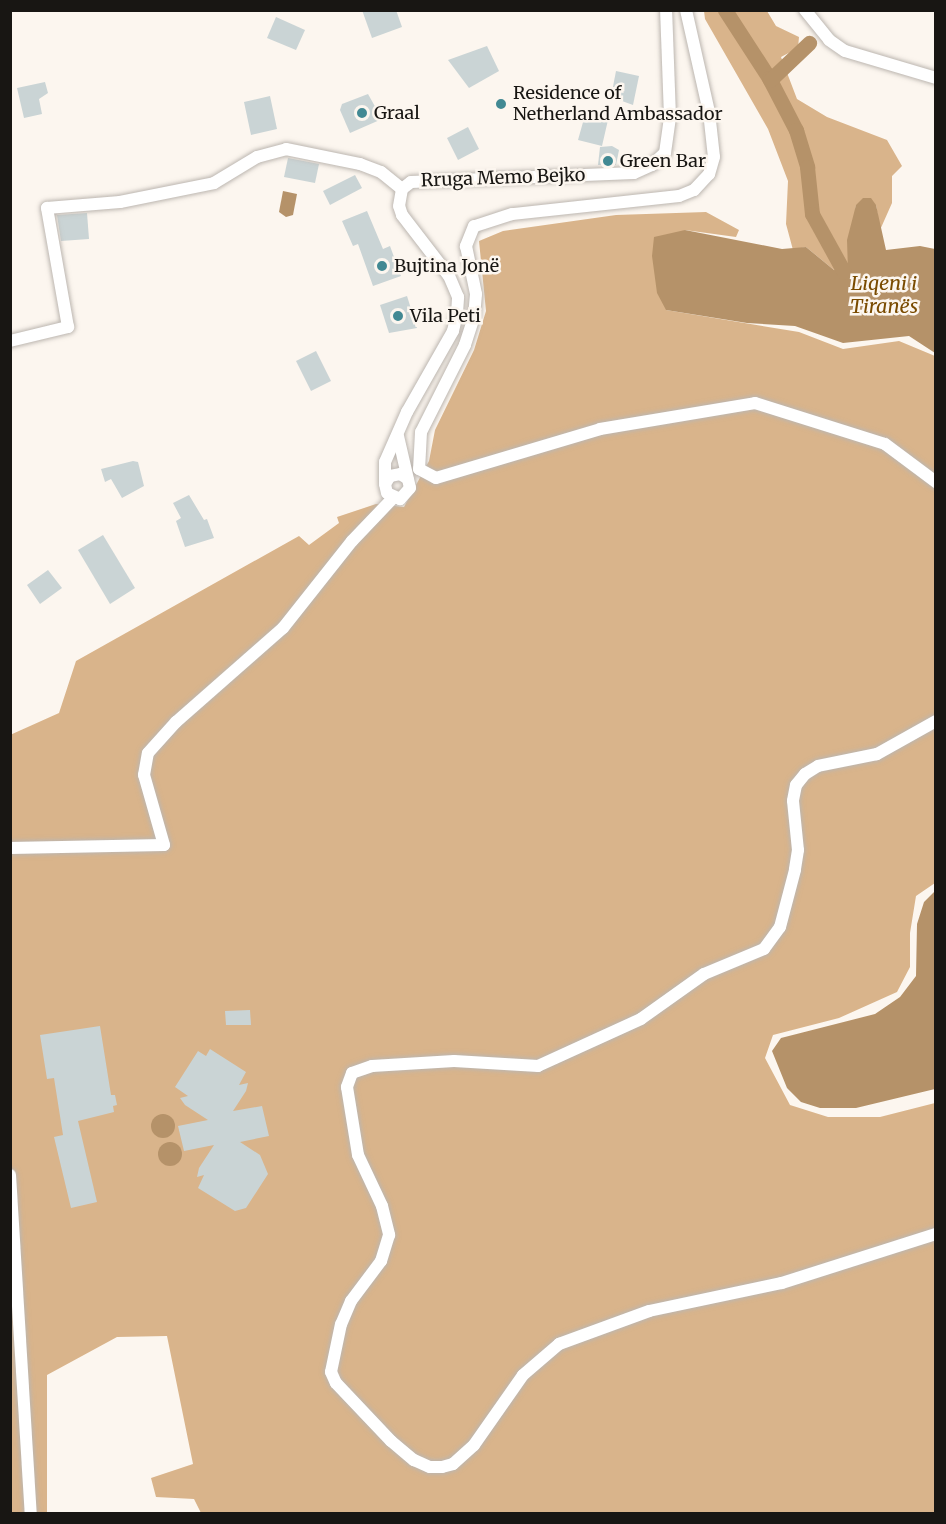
<!DOCTYPE html>
<meta charset="utf-8">
<style>
body{margin:0}
#map{position:relative;width:946px;height:1524px;overflow:hidden;background:#fcf6ef;font-family:Merriweather,serif}
div>[style]{position:absolute}
[style*='--x']{left:calc(var(--x)*1px);top:calc(var(--y)*1px);width:calc(var(--w)*1px);rotate:calc(var(--a)*1deg)}
.forest>*{inset:0;background:#d9b48b}
.water>*{inset:0;background:#b59269}
.round{border-radius:50%}
.canal>*{height:15px;margin:-7.5px;padding:0 7.5px;transform-origin:7.5px;border-radius:7.5px;background:#b59269}
.building>*{inset:0;background:#cad4d5}
.roads{filter:drop-shadow(0 0 2px #bcb6b0) drop-shadow(0 0 2px #bcb6b0)}
.street>*{height:12px;margin:-6px;padding:0 6px;transform-origin:6px;border-radius:6px;background:#fff}
.dots>*{width:16px;height:16px;translate:-50% -50%;box-sizing:border-box;border:3px solid #fcf6ef;border-radius:50%}
span{translate:-50% -50%;white-space:nowrap;text-align:center;line-height:1.15;-webkit-text-stroke:5px #fcf6ef;paint-order:stroke}
.poi-label{font-size:18px;color:#181613}
.left{translate:0 -50%;text-align:left}
.street-label{font-size:18px;color:#181613}
.water-label{font-size:20px;color:#7a4b00;font-style:italic}
.frame{position:absolute;inset:0;border:12px solid #181613;pointer-events:none}
</style>
<div id="map">
<div class="forest">
<i style="clip-path:polygon(704px 11px,767px 11px,776px 26px,799px 37px,798px 48px,781px 57px,797px 99px,827px 117px,887px 140px,902px 166px,892px 176px,892px 203px,880px 230px,876px 205px,856px 205px,848px 271px,834px 270px,806px 247px,793px 250px,786px 224px,788px 181px,768px 129px,705px 19px)"></i>
<i style="clip-path:polygon(706px 212px,739px 230px,736px 237px,685px 230px,666px 310px,799px 332px,843px 349px,899px 341px,935px 356px,935px 883px,916px 896px,910px 933px,910px 967px,897px 992px,839px 1018px,773px 1035px,765px 1058px,790px 1105px,828px 1117px,880px 1117px,935px 1103px,935px 1513px,201px 1513px,194px 1499px,156px 1497px,151px 1478px,193px 1464px,167px 1336px,117px 1337px,47px 1375px,47px 1513px,11px 1513px,10px 735px,59px 713px,76px 661px,299px 536px,309px 545px,339px 523px,337px 517px,376px 504px,404px 507px,429px 461px,435px 430px,474px 350px,486px 311px,479px 241px,503px 231px,616px 215px)"></i>
</div>
<div class="water">
<i style="clip-path:polygon(283px 191px,297px 194px,293px 215px,286px 217px,279px 212px)"></i>
<i style="clip-path:polygon(863px 198px,871px 198px,876px 205px,886px 250px,920px 246px,935px 249px,935px 353px,909px 336px,843px 343px,795px 326px,747px 323px,666px 310px,657px 293px,652px 256px,654px 237px,685px 230px,782px 249px,806px 247px,834px 270px,848px 271px,847px 240px,856px 205px)"></i>
<i style="clip-path:polygon(935px 891px,935px 1089px,856px 1108px,820px 1108px,801px 1102px,787px 1088px,772px 1051px,781px 1038px,875px 1014px,900px 997px,916px 976px,917px 924px,924px 902px)"></i>
<i class="round" style="left:151px;top:1114px;width:24px;height:24px"></i>
<i class="round" style="left:158px;top:1142px;width:24px;height:24px"></i>
</div>
<div class="canal">
<i style="--x:725;--y:10;--w:81;--a:57.1"></i>
<i style="--x:769;--y:78;--w:59;--a:62.6"></i>
<i style="--x:796;--y:130;--w:39;--a:73"></i>
<i style="--x:807;--y:167;--w:47;--a:83.9"></i>
<i style="--x:812;--y:214;--w:66;--a:61.1"></i>
<i style="--x:770;--y:80;--w:54;--a:-43.5"></i>
</div>
<div class="building">
<i style="clip-path:polygon(362px 10px,396px 10px,402px 27px,372px 38px)"></i>
<i style="clip-path:polygon(276px 17px,305px 30px,296px 50px,267px 38px)"></i>
<i style="clip-path:polygon(487px 46px,499px 71px,469px 88px,448px 60px)"></i>
<i style="clip-path:polygon(616px 71px,639px 76px,633px 105px,611px 97px)"></i>
<i style="clip-path:polygon(45px 82px,48px 93px,39px 99px,42px 114px,24px 118px,17px 88px)"></i>
<i style="clip-path:polygon(368px 94px,382px 119px,350px 133px,340px 110px,342px 104px)"></i>
<i style="clip-path:polygon(270px 96px,277px 129px,251px 135px,244px 102px)"></i>
<i style="clip-path:polygon(592px 111px,603px 113px,608px 120px,602px 146px,578px 140px,585px 115px,591px 116px)"></i>
<i style="clip-path:polygon(468px 127px,479px 149px,458px 160px,447px 138px)"></i>
<i style="clip-path:polygon(612px 146px,619px 150px,616px 165px,598px 165px,600px 147px)"></i>
<i style="clip-path:polygon(288px 158px,319px 164px,315px 183px,284px 177px)"></i>
<i style="clip-path:polygon(355px 175px,362px 188px,330px 205px,323px 191px)"></i>
<i style="clip-path:polygon(367px 211px,383px 249px,390px 246px,401px 276px,373px 286px,358px 244px,353px 246px,342px 221px)"></i>
<i style="clip-path:polygon(87px 213px,89px 239px,61px 241px,57px 215px)"></i>
<i style="clip-path:polygon(407px 296px,417px 328px,389px 333px,380px 305px)"></i>
<i style="clip-path:polygon(316px 351px,331px 381px,311px 391px,296px 361px)"></i>
<i style="clip-path:polygon(133px 461px,138px 462px,144px 486px,122px 498px,111px 479px,105px 482px,101px 469px)"></i>
<i style="clip-path:polygon(189px 495px,204px 520px,207px 519px,214px 538px,185px 547px,176px 521px,181px 518px,173px 503px)"></i>
<i style="clip-path:polygon(103px 535px,135px 588px,110px 604px,78px 550px)"></i>
<i style="clip-path:polygon(48px 570px,62px 588px,40px 604px,27px 585px)"></i>
<i style="clip-path:polygon(250px 1010px,251px 1025px,226px 1025px,225px 1011px)"></i>
<i style="clip-path:polygon(100px 1026px,111px 1095px,115px 1095px,117px 1105px,113px 1106px,114px 1112px,78px 1121px,97px 1202px,71px 1208px,54px 1137px,63px 1135px,54px 1078px,47px 1079px,40px 1035px)"></i>
<i style="clip-path:polygon(210px 1049px,246px 1072px,239px 1085px,248px 1083px,246px 1091px,233px 1111px,262px 1106px,269px 1136px,240px 1142px,260px 1155px,268px 1174px,246px 1208px,235px 1211px,198px 1188px,204px 1175px,197px 1177px,199px 1168px,214px 1145px,184px 1151px,178px 1126px,208px 1120px,185px 1105px,180px 1098px,188px 1096px,175px 1087px,198px 1051px,206px 1056px)"></i>
</div>
<div class="roads">
<div class="street">
<i style="--x:686;--y:10;--w:105;--a:77.3"></i>
<i style="--x:709;--y:112;--w:45;--a:83.7"></i>
<i style="--x:714;--y:157;--w:18;--a:106"></i>
<i style="--x:709;--y:174;--w:22;--a:133"></i>
<i style="--x:694;--y:190;--w:16;--a:158"></i>
<i style="--x:679;--y:196;--w:168;--a:173.8"></i>
<i style="--x:512;--y:214;--w:40;--a:162"></i>
<i style="--x:474;--y:226;--w:22;--a:112"></i>
<i style="--x:466;--y:246;--w:49;--a:78.2"></i>
<i style="--x:476;--y:294;--w:23;--a:95"></i>
<i style="--x:474;--y:317;--w:29;--a:108"></i>
<i style="--x:465;--y:345;--w:97;--a:116.8"></i>
<i style="--x:421;--y:432;--w:37;--a:93"></i>
<i style="--x:419;--y:469;--w:19;--a:28"></i>
<i style="--x:436;--y:478;--w:171;--a:-16.6"></i>
<i style="--x:600;--y:429;--w:157;--a:-9.5"></i>
<i style="--x:755;--y:403;--w:136;--a:17.5"></i>
<i style="--x:885;--y:444;--w:64;--a:36.7"></i>
<i style="--x:805;--y:10;--w:38;--a:51"></i>
<i style="--x:829;--y:40;--w:19;--a:35"></i>
<i style="--x:845;--y:51;--w:95;--a:16.5"></i>
<i style="--x:10;--y:341;--w:60;--a:-13.6"></i>
<i style="--x:68;--y:327;--w:121;--a:-100"></i>
<i style="--x:47;--y:208;--w:73;--a:-4.7"></i>
<i style="--x:120;--y:202;--w:96;--a:-11.4"></i>
<i style="--x:214;--y:183;--w:50;--a:-31.2"></i>
<i style="--x:257;--y:157;--w:30;--a:-15"></i>
<i style="--x:286;--y:149;--w:76;--a:11.5"></i>
<i style="--x:360;--y:164;--w:22;--a:21"></i>
<i style="--x:381;--y:172;--w:27;--a:39"></i>
<i style="--x:398;--y:436;--w:53;--a:77"></i>
<i style="--x:410;--y:488;--w:15;--a:132"></i>
<i style="--x:400;--y:499;--w:14;--a:-155"></i>
<i style="--x:387;--y:493;--w:9;--a:-103"></i>
<i style="--x:385;--y:484;--w:9;--a:-58"></i>
<i style="--x:390;--y:476;--w:10;--a:-11"></i>
<i style="--x:400;--y:474;--w:9;--a:32"></i>
<i style="--x:385;--y:483;--w:21;--a:-90"></i>
<i style="--x:385;--y:462;--w:55;--a:-66.3"></i>
<i style="--x:407;--y:412;--w:93;--a:-60.4"></i>
<i style="--x:453;--y:331;--w:18;--a:-77"></i>
<i style="--x:457;--y:313;--w:16;--a:-86"></i>
<i style="--x:458;--y:297;--w:23;--a:-113"></i>
<i style="--x:449;--y:276;--w:77;--a:-127.6"></i>
<i style="--x:402;--y:215;--w:9;--a:-108"></i>
<i style="--x:399;--y:206;--w:17;--a:-80"></i>
<i style="--x:402;--y:189;--w:11;--a:-38"></i>
<i style="--x:411;--y:182;--w:223;--a:-2.3"></i>
<i style="--x:634;--y:173;--w:20;--a:-24"></i>
<i style="--x:652;--y:165;--w:18;--a:-43"></i>
<i style="--x:665;--y:153;--w:36;--a:-82"></i>
<i style="--x:670;--y:117;--w:107;--a:-92.1"></i>
<i style="--x:936;--y:721;--w:68;--a:150.8"></i>
<i style="--x:877;--y:754;--w:60;--a:168.5"></i>
<i style="--x:818;--y:766;--w:15;--a:148"></i>
<i style="--x:805;--y:774;--w:14;--a:129"></i>
<i style="--x:796;--y:785;--w:16;--a:101"></i>
<i style="--x:793;--y:801;--w:49;--a:84.2"></i>
<i style="--x:798;--y:850;--w:20;--a:99"></i>
<i style="--x:795;--y:870;--w:59;--a:104.7"></i>
<i style="--x:780;--y:927;--w:27;--a:126"></i>
<i style="--x:764;--y:949;--w:65;--a:157.4"></i>
<i style="--x:704;--y:974;--w:77;--a:144.5"></i>
<i style="--x:641;--y:1019;--w:113;--a:155.5"></i>
<i style="--x:538;--y:1066;--w:84;--a:-176.6"></i>
<i style="--x:454;--y:1061;--w:82;--a:176.5"></i>
<i style="--x:372;--y:1066;--w:21;--a:161"></i>
<i style="--x:352;--y:1073;--w:15;--a:110"></i>
<i style="--x:347;--y:1087;--w:69;--a:80.8"></i>
<i style="--x:358;--y:1155;--w:56;--a:64.8"></i>
<i style="--x:382;--y:1206;--w:30;--a:76"></i>
<i style="--x:389;--y:1235;--w:27;--a:107"></i>
<i style="--x:381;--y:1261;--w:50;--a:126.9"></i>
<i style="--x:351;--y:1301;--w:25;--a:113"></i>
<i style="--x:341;--y:1324;--w:49;--a:101.8"></i>
<i style="--x:331;--y:1372;--w:12;--a:66"></i>
<i style="--x:336;--y:1383;--w:80;--a:46.5"></i>
<i style="--x:391;--y:1441;--w:30;--a:40"></i>
<i style="--x:414;--y:1460;--w:17;--a:24"></i>
<i style="--x:430;--y:1467;--w:12;--a:0"></i>
<i style="--x:442;--y:1467;--w:11;--a:-15"></i>
<i style="--x:453;--y:1464;--w:28;--a:-42"></i>
<i style="--x:474;--y:1445;--w:85;--a:-55"></i>
<i style="--x:523;--y:1375;--w:48;--a:-40.7"></i>
<i style="--x:559;--y:1344;--w:96;--a:-20.1"></i>
<i style="--x:649;--y:1311;--w:136;--a:-11.9"></i>
<i style="--x:782;--y:1283;--w:162;--a:-17.7"></i>
<i style="--x:10;--y:848;--w:154;--a:-1.1"></i>
<i style="--x:164;--y:845;--w:73;--a:-105.9"></i>
<i style="--x:144;--y:775;--w:22;--a:-80"></i>
<i style="--x:148;--y:753;--w:42;--a:-47.9"></i>
<i style="--x:176;--y:722;--w:142;--a:-41.3"></i>
<i style="--x:283;--y:628;--w:111;--a:-51.6"></i>
<i style="--x:352;--y:541;--w:59;--a:-46.4"></i>
<i style="--x:10;--y:1175;--w:340;--a:86.5"></i>
</div>
</div>
<div class="dots">
<i style="left:501px;top:104px;background:#428993"></i>
<i style="left:362px;top:113px;background:#428993"></i>
<i style="left:608px;top:161px;background:#428993"></i>
<i style="left:382px;top:266px;background:#428993"></i>
<i style="left:398px;top:316px;background:#428993"></i>
</div>
<div class="poi-label">
<span class="left" style="left:513px;top:104px">Residence of<br>Netherland Ambassador</span>
<span class="left" style="left:374px;top:113px">Graal</span>
<span class="left" style="left:620px;top:161px">Green Bar</span>
<span class="left" style="left:394px;top:266px">Bujtina Jonë</span>
<span class="left" style="left:410px;top:316px">Vila Peti</span>
</div>
<div class="street-label">
<span style="left:503px;top:178px;rotate:-2deg">Rruga Memo Bejko</span>
</div>
<div class="water-label">
<span style="left:884px;top:294px">Liqeni i<br>Tiranës</span>
</div>
<div class="frame"></div>
</div>
